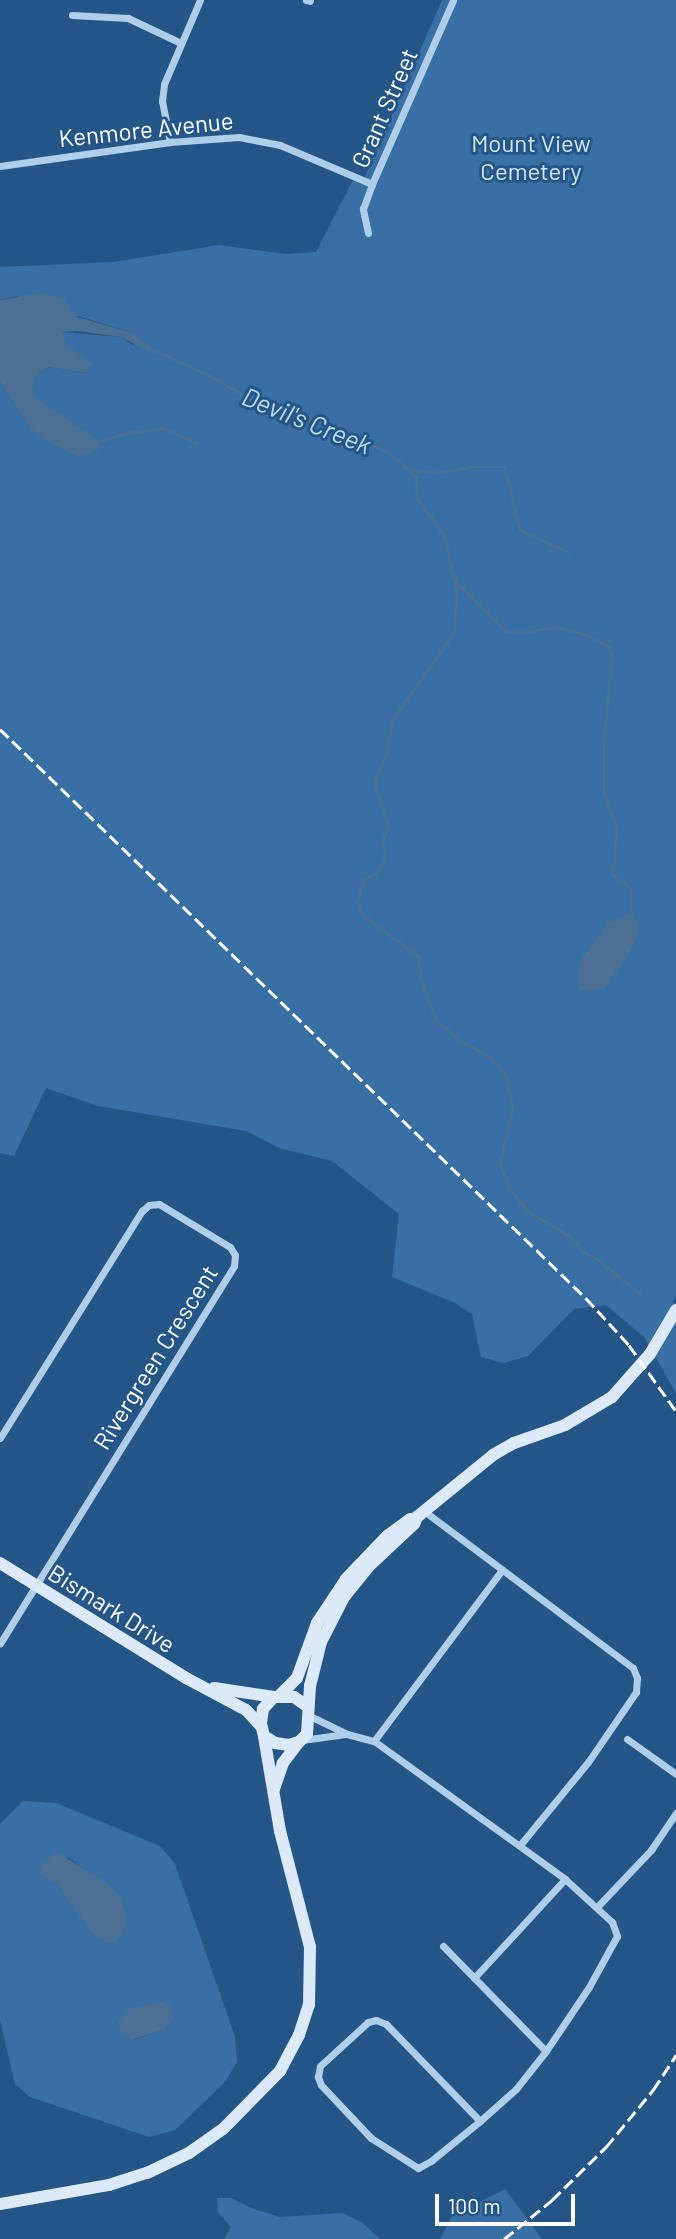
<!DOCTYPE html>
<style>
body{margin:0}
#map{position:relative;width:676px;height:2239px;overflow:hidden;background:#245788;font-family:Barlow,sans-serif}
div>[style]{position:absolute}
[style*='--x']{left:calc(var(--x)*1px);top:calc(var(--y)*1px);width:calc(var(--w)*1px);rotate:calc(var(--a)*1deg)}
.green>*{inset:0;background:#3870a5}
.water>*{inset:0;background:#4d7194}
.stream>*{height:2.5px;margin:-1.25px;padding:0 1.25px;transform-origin:1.25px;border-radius:1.25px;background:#4d7194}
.street>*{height:7px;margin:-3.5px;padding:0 3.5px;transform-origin:3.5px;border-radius:3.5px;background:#b0cee9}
.secondary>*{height:12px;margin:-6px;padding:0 6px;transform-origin:6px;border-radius:6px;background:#dbe9f8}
.rail>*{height:2.5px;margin-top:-1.25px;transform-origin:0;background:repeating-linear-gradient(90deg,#fff 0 12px,transparent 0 17px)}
span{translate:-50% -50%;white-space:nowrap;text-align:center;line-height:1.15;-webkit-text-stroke:6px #245788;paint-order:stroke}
.street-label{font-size:24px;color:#fff}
.park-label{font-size:24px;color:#d4e6f7}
.water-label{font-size:26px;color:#bcd8f1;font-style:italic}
.scale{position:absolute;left:435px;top:2194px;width:140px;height:32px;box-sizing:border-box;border:4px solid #fff;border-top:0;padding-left:9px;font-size:21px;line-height:24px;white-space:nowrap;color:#fff;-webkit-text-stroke:5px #245788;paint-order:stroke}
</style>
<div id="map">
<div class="green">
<i style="clip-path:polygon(442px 0,676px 0,676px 1296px,672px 1302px,676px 1304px,676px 1393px,644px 1337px,606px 1305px,574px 1309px,528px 1356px,504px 1363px,481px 1357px,472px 1314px,455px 1303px,392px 1277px,399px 1214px,332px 1161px,279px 1148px,246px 1131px,98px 1106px,46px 1088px,14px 1156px,0 1153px,0 381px,29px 427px,99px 441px,34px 397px,33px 382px,38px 374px,50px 367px,86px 373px,90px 363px,65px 345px,62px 332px,121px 337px,134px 346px,132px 333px,16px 296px,0 300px,0 267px,113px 262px,219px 245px,285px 254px,316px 252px,355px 176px,364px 179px)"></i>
<i style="clip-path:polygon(evenodd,23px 1801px,56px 1803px,160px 1846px,175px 1864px,235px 2037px,237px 2062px,225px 2082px,175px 2130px,149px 2137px,30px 2097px,15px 2084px,0 2020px,0 1824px,23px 1801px,68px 1857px,122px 1898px,126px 1916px,72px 1903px,58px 1885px,68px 1857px,23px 1801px,162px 2002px,163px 2030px,132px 2040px,151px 2005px,162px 2002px)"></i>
<i style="clip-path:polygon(505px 2189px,542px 2239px,440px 2239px,457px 2207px,467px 2201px,477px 2203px)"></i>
<i style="clip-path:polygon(217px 2198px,231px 2198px,251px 2208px,280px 2217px,343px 2213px,363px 2223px,380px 2239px,224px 2239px,231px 2227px,218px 2212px)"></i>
</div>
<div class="water">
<i style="clip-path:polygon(41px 293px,62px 298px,78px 317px,132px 333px,150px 346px,150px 352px,121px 337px,77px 331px,62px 332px,66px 345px,91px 363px,87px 373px,49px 367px,38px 374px,33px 382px,34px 396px,99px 441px,99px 449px,79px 457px,45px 440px,29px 427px,0 381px,0 300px)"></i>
<i style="clip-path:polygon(630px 913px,641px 926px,629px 954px,604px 989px,579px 990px,578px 974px,581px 960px,608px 923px)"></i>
<i style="clip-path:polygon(57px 1852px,106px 1883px,122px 1898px,126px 1916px,124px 1931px,115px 1942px,106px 1942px,93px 1934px,58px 1885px,39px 1873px,42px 1863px)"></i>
<i style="clip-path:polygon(162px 2002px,171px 2006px,173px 2018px,163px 2030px,131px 2040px,121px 2032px,118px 2021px,130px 2008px)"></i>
</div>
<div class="stream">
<i style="--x:147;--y:347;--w:70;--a:24.4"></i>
<i style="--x:211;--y:376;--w:63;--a:30.7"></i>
<i style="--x:265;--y:408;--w:52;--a:13.2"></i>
<i style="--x:316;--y:420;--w:79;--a:24"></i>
<i style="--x:388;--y:452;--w:37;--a:41"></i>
<i style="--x:416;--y:476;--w:22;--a:87"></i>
<i style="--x:417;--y:498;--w:47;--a:53.6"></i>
<i style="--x:445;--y:536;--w:57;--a:77.9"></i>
<i style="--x:457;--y:592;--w:41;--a:94.2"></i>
<i style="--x:454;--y:633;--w:108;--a:124.9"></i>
<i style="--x:392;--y:722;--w:30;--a:99"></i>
<i style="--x:387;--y:752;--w:34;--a:111"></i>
<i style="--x:375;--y:784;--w:43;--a:71.1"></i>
<i style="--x:389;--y:825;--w:17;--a:111"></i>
<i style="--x:383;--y:841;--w:19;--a:81"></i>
<i style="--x:386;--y:860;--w:16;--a:128"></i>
<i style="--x:376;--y:873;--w:15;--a:148"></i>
<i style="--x:363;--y:881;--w:23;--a:105"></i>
<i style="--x:357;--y:903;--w:13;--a:63"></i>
<i style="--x:363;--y:915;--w:69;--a:36.7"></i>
<i style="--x:418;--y:956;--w:31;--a:81"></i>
<i style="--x:423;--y:987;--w:38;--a:67"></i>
<i style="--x:438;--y:1022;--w:26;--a:40"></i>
<i style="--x:458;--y:1039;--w:37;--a:29"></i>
<i style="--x:490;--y:1057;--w:23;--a:47"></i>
<i style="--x:506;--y:1074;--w:36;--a:79"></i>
<i style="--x:513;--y:1109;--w:57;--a:103.3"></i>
<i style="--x:500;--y:1164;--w:27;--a:68"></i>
<i style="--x:510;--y:1189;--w:28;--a:51"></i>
<i style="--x:528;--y:1211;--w:47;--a:31"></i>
<i style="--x:568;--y:1235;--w:22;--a:47"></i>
<i style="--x:583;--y:1251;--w:18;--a:29"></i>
<i style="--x:599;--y:1260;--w:55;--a:39.8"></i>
<i style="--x:99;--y:441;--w:29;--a:-16"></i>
<i style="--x:127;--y:433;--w:37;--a:-8"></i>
<i style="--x:164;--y:428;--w:35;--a:25"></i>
<i style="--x:409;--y:469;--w:27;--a:8"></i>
<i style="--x:436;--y:473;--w:34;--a:-10"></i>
<i style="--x:469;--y:467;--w:36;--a:0"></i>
<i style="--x:505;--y:467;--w:65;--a:76.6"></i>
<i style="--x:520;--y:530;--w:53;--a:24.6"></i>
<i style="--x:455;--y:581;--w:71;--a:44.4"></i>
<i style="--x:506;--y:631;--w:15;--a:8"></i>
<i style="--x:521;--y:633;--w:36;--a:-10"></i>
<i style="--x:556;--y:627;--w:32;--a:14"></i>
<i style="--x:587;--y:635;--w:26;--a:28"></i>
<i style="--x:610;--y:647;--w:11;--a:80"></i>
<i style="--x:612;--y:658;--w:85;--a:95.4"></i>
<i style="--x:604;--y:743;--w:50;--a:90"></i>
<i style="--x:604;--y:793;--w:36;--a:69"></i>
<i style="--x:617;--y:827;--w:47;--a:94.9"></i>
<i style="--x:613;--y:874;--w:23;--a:40"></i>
<i style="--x:631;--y:889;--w:24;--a:92"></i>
</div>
<div class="street">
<i style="--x:306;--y:0;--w:4;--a:14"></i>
<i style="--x:72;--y:15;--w:56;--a:3.1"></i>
<i style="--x:128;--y:18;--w:59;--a:25.3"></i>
<i style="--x:170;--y:142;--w:42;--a:-101"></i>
<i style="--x:162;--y:101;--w:17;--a:-83"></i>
<i style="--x:164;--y:84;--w:91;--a:-66.8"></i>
<i style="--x:0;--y:166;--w:172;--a:-8"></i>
<i style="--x:170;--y:142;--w:69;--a:-4.1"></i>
<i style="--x:239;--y:137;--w:42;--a:11"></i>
<i style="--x:280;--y:145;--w:100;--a:23"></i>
<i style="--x:368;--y:233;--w:25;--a:-102"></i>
<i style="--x:363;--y:209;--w:27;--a:-70"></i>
<i style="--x:372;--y:184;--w:201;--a:-66.2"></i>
<i style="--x:0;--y:1438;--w:268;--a:-58"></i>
<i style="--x:142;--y:1211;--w:9;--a:-41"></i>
<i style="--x:149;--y:1205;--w:10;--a:-6"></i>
<i style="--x:159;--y:1204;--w:83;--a:31.2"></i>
<i style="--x:230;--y:1247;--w:9;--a:58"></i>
<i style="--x:235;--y:1255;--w:11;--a:95"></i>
<i style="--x:234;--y:1266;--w:444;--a:121.8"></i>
<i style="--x:424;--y:1511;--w:261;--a:36.9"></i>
<i style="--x:633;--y:1668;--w:11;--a:68"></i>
<i style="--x:637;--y:1678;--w:14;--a:94"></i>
<i style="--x:636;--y:1692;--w:85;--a:124.4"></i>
<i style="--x:588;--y:1762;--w:107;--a:129.3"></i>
<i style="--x:310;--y:1716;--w:41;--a:25.9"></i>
<i style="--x:347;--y:1734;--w:28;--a:15"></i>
<i style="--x:374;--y:1741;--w:214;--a:-53.2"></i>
<i style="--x:627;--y:1739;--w:60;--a:35.5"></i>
<i style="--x:302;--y:1740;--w:44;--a:-7.8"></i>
<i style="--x:374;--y:1741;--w:236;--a:35.8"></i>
<i style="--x:565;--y:1879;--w:64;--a:42.5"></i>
<i style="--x:612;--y:1922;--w:15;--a:70"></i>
<i style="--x:617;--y:1936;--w:58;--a:118.8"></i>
<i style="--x:589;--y:1987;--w:77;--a:123.9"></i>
<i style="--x:546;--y:2051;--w:48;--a:128.3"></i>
<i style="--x:516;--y:2089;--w:48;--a:138.4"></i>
<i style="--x:480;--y:2121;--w:63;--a:140.8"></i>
<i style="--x:431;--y:2161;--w:15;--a:152"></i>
<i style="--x:418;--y:2168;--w:56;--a:-147.4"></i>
<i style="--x:371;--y:2138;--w:73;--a:-133.3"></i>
<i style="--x:321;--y:2085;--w:9;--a:-111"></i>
<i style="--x:318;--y:2077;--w:11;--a:-80"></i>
<i style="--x:320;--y:2066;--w:65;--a:-42.5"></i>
<i style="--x:368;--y:2022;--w:8;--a:-14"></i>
<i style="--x:376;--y:2020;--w:11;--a:22"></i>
<i style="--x:386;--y:2024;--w:135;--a:45.9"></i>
<i style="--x:597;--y:1907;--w:79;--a:-46.5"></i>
<i style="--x:651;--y:1850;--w:45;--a:-56"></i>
<i style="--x:443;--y:1946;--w:147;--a:45.6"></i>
<i style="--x:474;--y:1978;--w:134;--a:-47.4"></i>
</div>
<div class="secondary">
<i style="--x:0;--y:1563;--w:219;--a:31.7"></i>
<i style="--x:186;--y:1678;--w:68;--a:28.1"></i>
<i style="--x:246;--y:1710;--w:23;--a:47"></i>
<i style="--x:214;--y:1688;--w:61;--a:8.5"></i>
<i style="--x:280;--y:1695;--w:24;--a:-45"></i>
<i style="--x:297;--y:1678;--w:59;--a:-70"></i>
<i style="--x:317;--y:1623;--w:53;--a:-56.6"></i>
<i style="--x:346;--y:1579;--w:59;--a:-46.4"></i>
<i style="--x:387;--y:1536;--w:29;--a:-36"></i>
<i style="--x:307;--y:1706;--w:16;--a:-145"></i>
<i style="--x:294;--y:1697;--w:20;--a:180"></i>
<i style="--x:274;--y:1697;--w:16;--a:133"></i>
<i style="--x:263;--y:1709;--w:15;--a:98"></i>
<i style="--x:261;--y:1724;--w:12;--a:76"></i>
<i style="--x:264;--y:1736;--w:13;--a:32"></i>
<i style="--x:275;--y:1743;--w:14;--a:8"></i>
<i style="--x:289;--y:1745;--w:10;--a:-17"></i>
<i style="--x:299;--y:1742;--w:11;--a:-45"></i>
<i style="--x:307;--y:1734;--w:48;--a:-86.4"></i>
<i style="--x:310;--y:1686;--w:45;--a:-76"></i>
<i style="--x:321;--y:1642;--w:51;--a:-62.9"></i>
<i style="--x:344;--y:1597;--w:40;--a:-51"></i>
<i style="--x:369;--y:1566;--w:62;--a:-43"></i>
<i style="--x:414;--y:1524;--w:8;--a:-67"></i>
<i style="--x:417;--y:1517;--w:98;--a:-39.2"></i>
<i style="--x:493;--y:1455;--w:24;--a:-30"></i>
<i style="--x:514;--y:1443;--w:54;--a:-19.4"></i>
<i style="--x:565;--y:1425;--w:55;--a:-30.8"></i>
<i style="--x:612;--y:1397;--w:57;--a:-48.5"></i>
<i style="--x:650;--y:1354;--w:51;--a:-59.4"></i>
<i style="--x:274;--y:1789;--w:28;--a:-71"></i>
<i style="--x:283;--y:1763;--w:26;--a:-53"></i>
<i style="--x:0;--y:2204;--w:111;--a:-9.9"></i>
<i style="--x:109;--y:2185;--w:40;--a:-18"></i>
<i style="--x:147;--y:2173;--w:47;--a:-25.5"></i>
<i style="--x:189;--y:2153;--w:43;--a:-35.5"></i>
<i style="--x:224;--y:2128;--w:80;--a:-45.5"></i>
<i style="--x:280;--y:2071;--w:41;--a:-62.2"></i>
<i style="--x:299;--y:2035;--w:32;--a:-72"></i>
<i style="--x:309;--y:2005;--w:58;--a:-89"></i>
<i style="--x:310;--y:1947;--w:120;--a:-104.5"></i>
<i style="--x:280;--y:1831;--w:96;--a:-99.6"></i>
</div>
<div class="rail">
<i style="--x:0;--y:729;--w:817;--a:44.16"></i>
<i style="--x:586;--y:1298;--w:64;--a:47.5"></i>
<i style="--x:629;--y:1345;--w:81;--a:54.5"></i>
<i style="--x:504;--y:2239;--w:62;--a:-39.1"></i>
<i style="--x:552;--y:2200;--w:76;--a:-44.5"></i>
<i style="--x:606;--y:2147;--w:74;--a:-50.5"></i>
<i style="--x:653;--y:2090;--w:42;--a:-56.7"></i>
</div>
<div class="street-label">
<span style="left:384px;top:108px;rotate:-66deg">Grant Street</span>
<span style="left:146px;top:129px;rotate:-6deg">Kenmore Avenue</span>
<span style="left:155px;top:1357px;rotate:-58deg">Rivergreen Crescent</span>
<span style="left:112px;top:1608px;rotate:32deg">Bismark Drive</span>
</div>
<div class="park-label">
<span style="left:531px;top:157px">Mount View<br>Cemetery</span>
</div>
<div class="water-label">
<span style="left:307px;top:420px;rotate:22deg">Devil's Creek</span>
</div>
<div class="scale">100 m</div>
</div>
